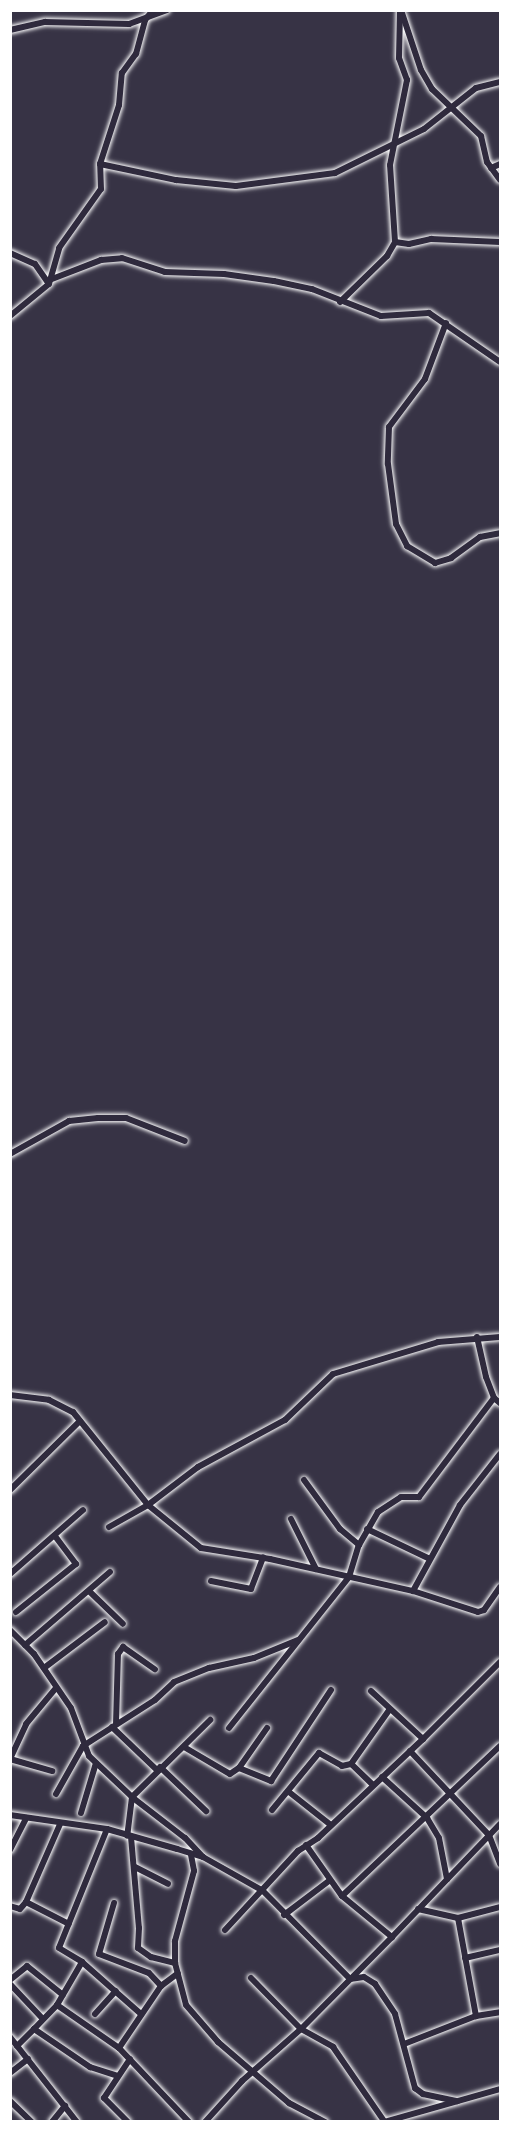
<!DOCTYPE html>
<style>
body{margin:0}
#map{position:relative;width:511px;height:2132px;overflow:hidden;background:#373345;font-family:"Shantell Sans",sans-serif}
div>[style]{position:absolute}
[style*='--x']{left:calc(var(--x)*1px);top:calc(var(--y)*1px);width:calc(var(--w)*1px);rotate:calc(var(--a)*1deg)}
.roads{filter:drop-shadow(0 0 2px #fff) drop-shadow(0 0 2px #fff)}
.minor>*{height:6px;margin:-3px;padding:0 3px;transform-origin:3px;border-radius:3px;background:#2f2a3d}
span{translate:-50% -50%;white-space:nowrap;text-align:center;line-height:1.15;-webkit-text-stroke:6px #2f2a3d;paint-order:stroke}
.frame{position:absolute;inset:0;border:12px solid #fff;pointer-events:none}
</style>
<div id="map">
<div class="roads">
<div class="minor">
<i style="--x:402;--y:13;--w:60;--a:71.6"></i>
<i style="--x:421;--y:70;--w:22;--a:60"></i>
<i style="--x:432;--y:89;--w:68;--a:43.8"></i>
<i style="--x:481;--y:136;--w:27;--a:77"></i>
<i style="--x:487;--y:162;--w:22;--a:54"></i>
<i style="--x:10;--y:30;--w:36;--a:-13"></i>
<i style="--x:45;--y:22;--w:84;--a:1.4"></i>
<i style="--x:129;--y:24;--w:40;--a:-20.2"></i>
<i style="--x:100;--y:164;--w:78;--a:11.9"></i>
<i style="--x:176;--y:180;--w:60;--a:5.7"></i>
<i style="--x:236;--y:186;--w:100;--a:-7.5"></i>
<i style="--x:335;--y:173;--w:99;--a:-26.3"></i>
<i style="--x:424;--y:129;--w:66;--a:-38.3"></i>
<i style="--x:476;--y:88;--w:25;--a:-14"></i>
<i style="--x:491;--y:168;--w:10;--a:-24"></i>
<i style="--x:395;--y:242;--w:14;--a:8"></i>
<i style="--x:409;--y:244;--w:23;--a:-13"></i>
<i style="--x:431;--y:239;--w:69;--a:2.5"></i>
<i style="--x:10;--y:253;--w:27;--a:24"></i>
<i style="--x:35;--y:264;--w:24;--a:55"></i>
<i style="--x:52;--y:279;--w:53;--a:-21.2"></i>
<i style="--x:101;--y:260;--w:21;--a:-5"></i>
<i style="--x:122;--y:258;--w:45;--a:18"></i>
<i style="--x:165;--y:272;--w:59;--a:1.9"></i>
<i style="--x:224;--y:274;--w:50;--a:8"></i>
<i style="--x:274;--y:281;--w:39;--a:12"></i>
<i style="--x:312;--y:289;--w:74;--a:21.4"></i>
<i style="--x:381;--y:316;--w:48;--a:-3.6"></i>
<i style="--x:429;--y:313;--w:86;--a:34.6"></i>
<i style="--x:340;--y:302;--w:66;--a:-44.4"></i>
<i style="--x:387;--y:256;--w:16;--a:-60"></i>
<i style="--x:395;--y:242;--w:77;--a:-93.7"></i>
<i style="--x:390;--y:165;--w:87;--a:-78.7"></i>
<i style="--x:407;--y:80;--w:23;--a:-110"></i>
<i style="--x:399;--y:58;--w:48;--a:-88.8"></i>
<i style="--x:10;--y:316;--w:50;--a:-39.4"></i>
<i style="--x:49;--y:284;--w:37;--a:-74"></i>
<i style="--x:59;--y:248;--w:72;--a:-54.6"></i>
<i style="--x:101;--y:189;--w:25;--a:-92"></i>
<i style="--x:100;--y:164;--w:62;--a:-72.1"></i>
<i style="--x:119;--y:105;--w:32;--a:-85"></i>
<i style="--x:122;--y:73;--w:24;--a:-54"></i>
<i style="--x:136;--y:54;--w:35;--a:-75"></i>
<i style="--x:145;--y:20;--w:13;--a:-51"></i>
<i style="--x:446;--y:323;--w:60;--a:110.6"></i>
<i style="--x:425;--y:379;--w:60;--a:126.9"></i>
<i style="--x:389;--y:427;--w:37;--a:92"></i>
<i style="--x:388;--y:464;--w:61;--a:82.4"></i>
<i style="--x:396;--y:524;--w:25;--a:63"></i>
<i style="--x:407;--y:546;--w:33;--a:31"></i>
<i style="--x:435;--y:563;--w:17;--a:-17"></i>
<i style="--x:451;--y:558;--w:36;--a:-36"></i>
<i style="--x:480;--y:537;--w:20;--a:-11"></i>
<i style="--x:10;--y:1154;--w:68;--a:-29.2"></i>
<i style="--x:69;--y:1121;--w:29;--a:-6"></i>
<i style="--x:98;--y:1118;--w:28;--a:0"></i>
<i style="--x:126;--y:1118;--w:63;--a:21.3"></i>
<i style="--x:477;--y:1337;--w:41;--a:77.3"></i>
<i style="--x:486;--y:1377;--w:22;--a:69"></i>
<i style="--x:494;--y:1398;--w:8;--a:40"></i>
<i style="--x:10;--y:1395;--w:39;--a:7"></i>
<i style="--x:49;--y:1400;--w:27;--a:27"></i>
<i style="--x:73;--y:1412;--w:119;--a:51.1"></i>
<i style="--x:148;--y:1505;--w:68;--a:39.1"></i>
<i style="--x:201;--y:1548;--w:70;--a:9.1"></i>
<i style="--x:270;--y:1559;--w:147;--a:12.6"></i>
<i style="--x:413;--y:1591;--w:68;--a:17.9"></i>
<i style="--x:478;--y:1612;--w:6;--a:-18"></i>
<i style="--x:484;--y:1610;--w:28;--a:-55"></i>
<i style="--x:304;--y:1480;--w:61;--a:53.7"></i>
<i style="--x:340;--y:1529;--w:25;--a:40"></i>
<i style="--x:10;--y:1490;--w:98;--a:-44.6"></i>
<i style="--x:291;--y:1519;--w:56;--a:63.4"></i>
<i style="--x:109;--y:1527;--w:45;--a:-29.4"></i>
<i style="--x:148;--y:1505;--w:63;--a:-37.2"></i>
<i style="--x:198;--y:1467;--w:99;--a:-28.4"></i>
<i style="--x:285;--y:1420;--w:66;--a:-43.8"></i>
<i style="--x:333;--y:1374;--w:110;--a:-16.9"></i>
<i style="--x:438;--y:1342;--w:62;--a:-4.6"></i>
<i style="--x:367;--y:1529;--w:68;--a:25.4"></i>
<i style="--x:10;--y:1574;--w:97;--a:-41.2"></i>
<i style="--x:211;--y:1581;--w:41;--a:11.3"></i>
<i style="--x:251;--y:1589;--w:34;--a:-69"></i>
<i style="--x:89;--y:1591;--w:47;--a:44.1"></i>
<i style="--x:413;--y:1591;--w:98;--a:-61.3"></i>
<i style="--x:460;--y:1505;--w:65;--a:-51.9"></i>
<i style="--x:16;--y:1612;--w:77;--a:-38.7"></i>
<i style="--x:76;--y:1564;--w:35;--a:-127"></i>
<i style="--x:10;--y:1630;--w:34;--a:45"></i>
<i style="--x:34;--y:1654;--w:65;--a:55.6"></i>
<i style="--x:71;--y:1708;--w:51;--a:69.4"></i>
<i style="--x:89;--y:1756;--w:59;--a:43.6"></i>
<i style="--x:132;--y:1797;--w:39;--a:97"></i>
<i style="--x:25;--y:1645;--w:112;--a:-40.7"></i>
<i style="--x:44;--y:1668;--w:76;--a:-37"></i>
<i style="--x:371;--y:1691;--w:71;--a:42.7"></i>
<i style="--x:116;--y:1724;--w:70;--a:-88.4"></i>
<i style="--x:118;--y:1654;--w:9;--a:-54"></i>
<i style="--x:123;--y:1647;--w:39;--a:35"></i>
<i style="--x:112;--y:1727;--w:62;--a:43.7"></i>
<i style="--x:229;--y:1728;--w:193;--a:-51.5"></i>
<i style="--x:349;--y:1577;--w:34;--a:-73"></i>
<i style="--x:359;--y:1545;--w:38;--a:-60"></i>
<i style="--x:378;--y:1512;--w:27;--a:-33"></i>
<i style="--x:401;--y:1497;--w:18;--a:0"></i>
<i style="--x:419;--y:1497;--w:124;--a:-52.9"></i>
<i style="--x:184;--y:1747;--w:53;--a:30.4"></i>
<i style="--x:230;--y:1774;--w:11;--a:-34"></i>
<i style="--x:239;--y:1768;--w:49;--a:-55"></i>
<i style="--x:410;--y:1751;--w:115;--a:46.8"></i>
<i style="--x:489;--y:1835;--w:31;--a:69"></i>
<i style="--x:10;--y:1759;--w:38;--a:-65"></i>
<i style="--x:26;--y:1724;--w:47;--a:-50.2"></i>
<i style="--x:10;--y:1759;--w:44;--a:15.9"></i>
<i style="--x:160;--y:1767;--w:64;--a:43.7"></i>
<i style="--x:239;--y:1768;--w:35;--a:22"></i>
<i style="--x:271;--y:1781;--w:109;--a:-56.6"></i>
<i style="--x:382;--y:1777;--w:61;--a:42.3"></i>
<i style="--x:427;--y:1818;--w:23;--a:59"></i>
<i style="--x:439;--y:1838;--w:42;--a:79"></i>
<i style="--x:373;--y:1785;--w:30;--a:-136"></i>
<i style="--x:351;--y:1764;--w:67;--a:-54.7"></i>
<i style="--x:289;--y:1792;--w:53;--a:38.2"></i>
<i style="--x:56;--y:1794;--w:55;--a:-60.6"></i>
<i style="--x:83;--y:1746;--w:85;--a:-32.6"></i>
<i style="--x:155;--y:1700;--w:26;--a:-43"></i>
<i style="--x:174;--y:1682;--w:38;--a:-22"></i>
<i style="--x:209;--y:1668;--w:46;--a:-12.5"></i>
<i style="--x:254;--y:1658;--w:48;--a:-22.2"></i>
<i style="--x:272;--y:1810;--w:74;--a:-50.5"></i>
<i style="--x:319;--y:1753;--w:26;--a:29"></i>
<i style="--x:342;--y:1766;--w:9;--a:-13"></i>
<i style="--x:81;--y:1813;--w:52;--a:-73.3"></i>
<i style="--x:10;--y:1815;--w:98;--a:8.2"></i>
<i style="--x:107;--y:1829;--w:73;--a:15.9"></i>
<i style="--x:177;--y:1849;--w:27;--a:17"></i>
<i style="--x:203;--y:1857;--w:69;--a:29.5"></i>
<i style="--x:263;--y:1891;--w:124;--a:45.3"></i>
<i style="--x:350;--y:1979;--w:14;--a:-8"></i>
<i style="--x:364;--y:1977;--w:13;--a:32"></i>
<i style="--x:375;--y:1984;--w:36;--a:56"></i>
<i style="--x:395;--y:2014;--w:77;--a:74.9"></i>
<i style="--x:415;--y:2088;--w:10;--a:37"></i>
<i style="--x:423;--y:2094;--w:35;--a:12"></i>
<i style="--x:107;--y:1829;--w:128;--a:112"></i>
<i style="--x:59;--y:1948;--w:27;--a:31"></i>
<i style="--x:82;--y:1962;--w:79;--a:41.4"></i>
<i style="--x:131;--y:1837;--w:91;--a:85"></i>
<i style="--x:139;--y:1928;--w:20;--a:93"></i>
<i style="--x:138;--y:1948;--w:16;--a:35"></i>
<i style="--x:151;--y:1957;--w:25;--a:14"></i>
<i style="--x:306;--y:1845;--w:62;--a:54.8"></i>
<i style="--x:342;--y:1896;--w:65;--a:39.4"></i>
<i style="--x:10;--y:1850;--w:36;--a:-63"></i>
<i style="--x:191;--y:1855;--w:16;--a:79"></i>
<i style="--x:194;--y:1871;--w:73;--a:105.2"></i>
<i style="--x:175;--y:1941;--w:22;--a:90"></i>
<i style="--x:175;--y:1963;--w:43;--a:75.3"></i>
<i style="--x:186;--y:2005;--w:49;--a:49.1"></i>
<i style="--x:218;--y:2042;--w:94;--a:40.7"></i>
<i style="--x:289;--y:2103;--w:41;--a:27.8"></i>
<i style="--x:203;--y:1857;--w:26;--a:-133"></i>
<i style="--x:185;--y:1838;--w:67;--a:-142.3"></i>
<i style="--x:132;--y:1797;--w:110;--a:-44.6"></i>
<i style="--x:135;--y:1867;--w:37;--a:27"></i>
<i style="--x:342;--y:1896;--w:218;--a:-43.5"></i>
<i style="--x:26;--y:1902;--w:48;--a:27.1"></i>
<i style="--x:114;--y:1903;--w:53;--a:106.4"></i>
<i style="--x:99;--y:1954;--w:53;--a:20.8"></i>
<i style="--x:149;--y:1973;--w:18;--a:47"></i>
<i style="--x:10;--y:1906;--w:10;--a:17"></i>
<i style="--x:20;--y:1909;--w:9;--a:-49"></i>
<i style="--x:26;--y:1902;--w:85;--a:-66.4"></i>
<i style="--x:418;--y:1909;--w:41;--a:12.7"></i>
<i style="--x:458;--y:1918;--w:43;--a:-14.7"></i>
<i style="--x:284;--y:1915;--w:56;--a:-37.1"></i>
<i style="--x:458;--y:1918;--w:100;--a:79.6"></i>
<i style="--x:225;--y:1930;--w:108;--a:-47.3"></i>
<i style="--x:298;--y:1851;--w:24;--a:-33"></i>
<i style="--x:318;--y:1838;--w:144;--a:-43.3"></i>
<i style="--x:423;--y:1739;--w:109;--a:-45"></i>
<i style="--x:465;--y:1958;--w:36;--a:-13"></i>
<i style="--x:251;--y:1978;--w:71;--a:45.6"></i>
<i style="--x:301;--y:2029;--w:37;--a:29"></i>
<i style="--x:333;--y:2047;--w:90;--a:55.4"></i>
<i style="--x:10;--y:1980;--w:22;--a:-39"></i>
<i style="--x:27;--y:1966;--w:46;--a:38.9"></i>
<i style="--x:10;--y:1984;--w:48;--a:46.7"></i>
<i style="--x:57;--y:2005;--w:50;--a:-59.8"></i>
<i style="--x:95;--y:2014;--w:31;--a:-48"></i>
<i style="--x:34;--y:2029;--w:33;--a:-46"></i>
<i style="--x:57;--y:2005;--w:75;--a:34.7"></i>
<i style="--x:119;--y:2048;--w:102;--a:46.6"></i>
<i style="--x:10;--y:2037;--w:108;--a:51.8"></i>
<i style="--x:404;--y:2044;--w:77;--a:-21.3"></i>
<i style="--x:476;--y:2016;--w:24;--a:-9"></i>
<i style="--x:17;--y:2046;--w:24;--a:-45"></i>
<i style="--x:34;--y:2029;--w:68;--a:34.2"></i>
<i style="--x:90;--y:2067;--w:29;--a:18"></i>
<i style="--x:119;--y:2048;--w:75;--a:-55.9"></i>
<i style="--x:161;--y:1986;--w:21;--a:-37"></i>
<i style="--x:10;--y:2073;--w:23;--a:-38"></i>
<i style="--x:10;--y:2101;--w:30;--a:44"></i>
<i style="--x:52;--y:2122;--w:21;--a:-51"></i>
<i style="--x:128;--y:2122;--w:34;--a:-135"></i>
<i style="--x:104;--y:2098;--w:47;--a:-56.3"></i>
<i style="--x:205;--y:2122;--w:55;--a:-47.9"></i>
<i style="--x:242;--y:2081;--w:79;--a:-41.4"></i>
<i style="--x:301;--y:2029;--w:129;--a:-45.3"></i>
<i style="--x:392;--y:1937;--w:156;--a:-46.3"></i>
<i style="--x:384;--y:2122;--w:121;--a:-15.9"></i>
</div>
</div>
<div class="frame"></div>
</div>
